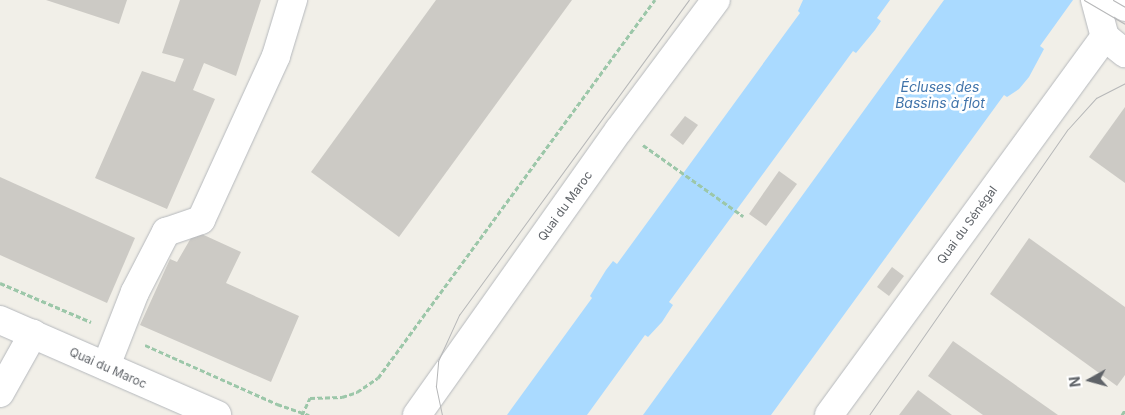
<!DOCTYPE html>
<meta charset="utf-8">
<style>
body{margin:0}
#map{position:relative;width:1125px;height:415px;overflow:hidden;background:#f1efe8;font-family:Inter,sans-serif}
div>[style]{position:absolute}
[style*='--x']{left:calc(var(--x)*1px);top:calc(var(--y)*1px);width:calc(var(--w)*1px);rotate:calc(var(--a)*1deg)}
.water>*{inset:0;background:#aadaff}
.building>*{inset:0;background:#cccac5}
.path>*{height:3px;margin-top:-1.5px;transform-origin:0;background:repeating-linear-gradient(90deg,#9cc7a9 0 5px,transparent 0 7.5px)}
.roads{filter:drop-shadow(0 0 1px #b5b8bc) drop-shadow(0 0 1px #b5b8bc)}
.minor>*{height:28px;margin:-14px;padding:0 14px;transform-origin:14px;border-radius:14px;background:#fff}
.tram>*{height:1px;margin:-0.5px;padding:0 0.5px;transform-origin:0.5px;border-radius:0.5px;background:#b6b7b8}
span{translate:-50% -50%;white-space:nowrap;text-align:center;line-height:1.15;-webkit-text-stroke:5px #fff;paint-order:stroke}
.street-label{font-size:12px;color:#5f6368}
.water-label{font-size:14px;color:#4174aa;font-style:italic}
.north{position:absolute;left:1065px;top:355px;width:50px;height:50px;-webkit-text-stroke:4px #fff;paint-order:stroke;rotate:263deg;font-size:14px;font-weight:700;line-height:20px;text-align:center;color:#5f6368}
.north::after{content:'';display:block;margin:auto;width:18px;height:22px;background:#5f6368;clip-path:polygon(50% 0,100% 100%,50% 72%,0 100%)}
</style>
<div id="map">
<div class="water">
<i style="clip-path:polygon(803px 0,890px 0,877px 18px,881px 21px,875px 30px,856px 53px,853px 51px,669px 302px,673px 305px,662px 322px,648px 337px,645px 335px,587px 415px,507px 415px,592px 298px,590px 296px,606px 270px,613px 261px,617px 264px,800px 13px,798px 11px)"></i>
<i style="clip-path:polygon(944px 0,1073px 0,1040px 46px,1044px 49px,1029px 77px,1019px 89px,1007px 97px,1004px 95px,771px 415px,643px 415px)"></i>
</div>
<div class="building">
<i style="clip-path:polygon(46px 0,127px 0,119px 24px)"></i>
<i style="clip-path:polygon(180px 0,261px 0,236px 76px,204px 63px,193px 90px,215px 99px,167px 209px,95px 178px,142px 71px,175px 82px,184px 59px,162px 53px)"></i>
<i style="clip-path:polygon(436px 0,572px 0,399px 237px,311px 172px)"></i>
<i style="clip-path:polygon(1125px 107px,1125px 183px,1089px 157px)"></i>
<i style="clip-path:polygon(685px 116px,698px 125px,683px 145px,670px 135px)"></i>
<i style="clip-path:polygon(779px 171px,797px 184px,766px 226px,749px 214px)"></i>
<i style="clip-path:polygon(0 177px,135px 238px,107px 303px,0 255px)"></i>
<i style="clip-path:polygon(195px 231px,241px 252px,226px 283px,299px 316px,271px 382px,140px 325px,170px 259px,177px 262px)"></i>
<i style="clip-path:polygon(1029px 238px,1125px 307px,1125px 375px,1117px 386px,990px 294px)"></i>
<i style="clip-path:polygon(892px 267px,904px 276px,889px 296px,877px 287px)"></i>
<i style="clip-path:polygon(953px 341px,1058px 415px,983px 415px,928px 376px)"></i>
<i style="clip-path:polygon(918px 390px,952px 415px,899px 415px)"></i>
</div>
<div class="path">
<i style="--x:643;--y:145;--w:123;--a:35.4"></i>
<i style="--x:0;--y:283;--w:99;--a:23.2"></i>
<i style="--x:145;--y:345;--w:145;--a:24.1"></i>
<i style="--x:277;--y:404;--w:34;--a:19"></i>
<i style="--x:302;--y:415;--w:19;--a:-65"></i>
<i style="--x:310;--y:398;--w:32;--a:-2"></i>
<i style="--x:342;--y:397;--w:16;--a:-18"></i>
<i style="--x:357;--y:392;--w:25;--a:-34"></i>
<i style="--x:378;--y:378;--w:469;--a:-53.8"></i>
<i style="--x:1122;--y:415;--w:6;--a:-59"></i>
</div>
<div class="roads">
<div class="minor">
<i style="--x:1095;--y:0;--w:38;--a:75"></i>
<i style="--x:1105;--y:37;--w:26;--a:39"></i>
<i style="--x:1113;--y:0;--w:14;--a:30"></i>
<i style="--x:0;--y:320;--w:237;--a:23.6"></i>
<i style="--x:106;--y:366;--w:79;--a:-68.6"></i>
<i style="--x:135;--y:292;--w:68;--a:-62.7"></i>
<i style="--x:166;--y:232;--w:37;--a:-19"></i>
<i style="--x:201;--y:220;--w:180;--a:-65.4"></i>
<i style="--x:276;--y:56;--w:59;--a:-73.1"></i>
<i style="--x:0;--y:393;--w:68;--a:-60.8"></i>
<i style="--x:417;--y:415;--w:349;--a:-54.7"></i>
<i style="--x:619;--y:130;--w:162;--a:-53.3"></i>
<i style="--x:829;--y:415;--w:468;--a:-53.9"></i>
</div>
</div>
<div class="tram">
<i style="--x:1084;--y:0;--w:48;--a:30.3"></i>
<i style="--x:1113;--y:0;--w:14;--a:30"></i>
<i style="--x:442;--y:415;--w:30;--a:-102"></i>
<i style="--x:436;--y:386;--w:25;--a:-85"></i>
<i style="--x:438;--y:361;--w:51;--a:-65.5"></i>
<i style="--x:459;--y:315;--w:390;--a:-53.9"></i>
<i style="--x:869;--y:415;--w:348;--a:-55.2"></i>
<i style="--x:1068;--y:129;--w:42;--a:-47.9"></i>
<i style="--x:1096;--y:98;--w:33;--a:-27"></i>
</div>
<div class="street-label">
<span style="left:565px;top:206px;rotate:-54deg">Quai du Maroc</span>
<span style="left:967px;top:225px;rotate:-54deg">Quai du Sénégal</span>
<span style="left:108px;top:368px;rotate:24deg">Quai du Maroc</span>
</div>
<div class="water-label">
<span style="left:940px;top:95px">Écluses des<br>Bassins à flot</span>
</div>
<div class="north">N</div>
</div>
